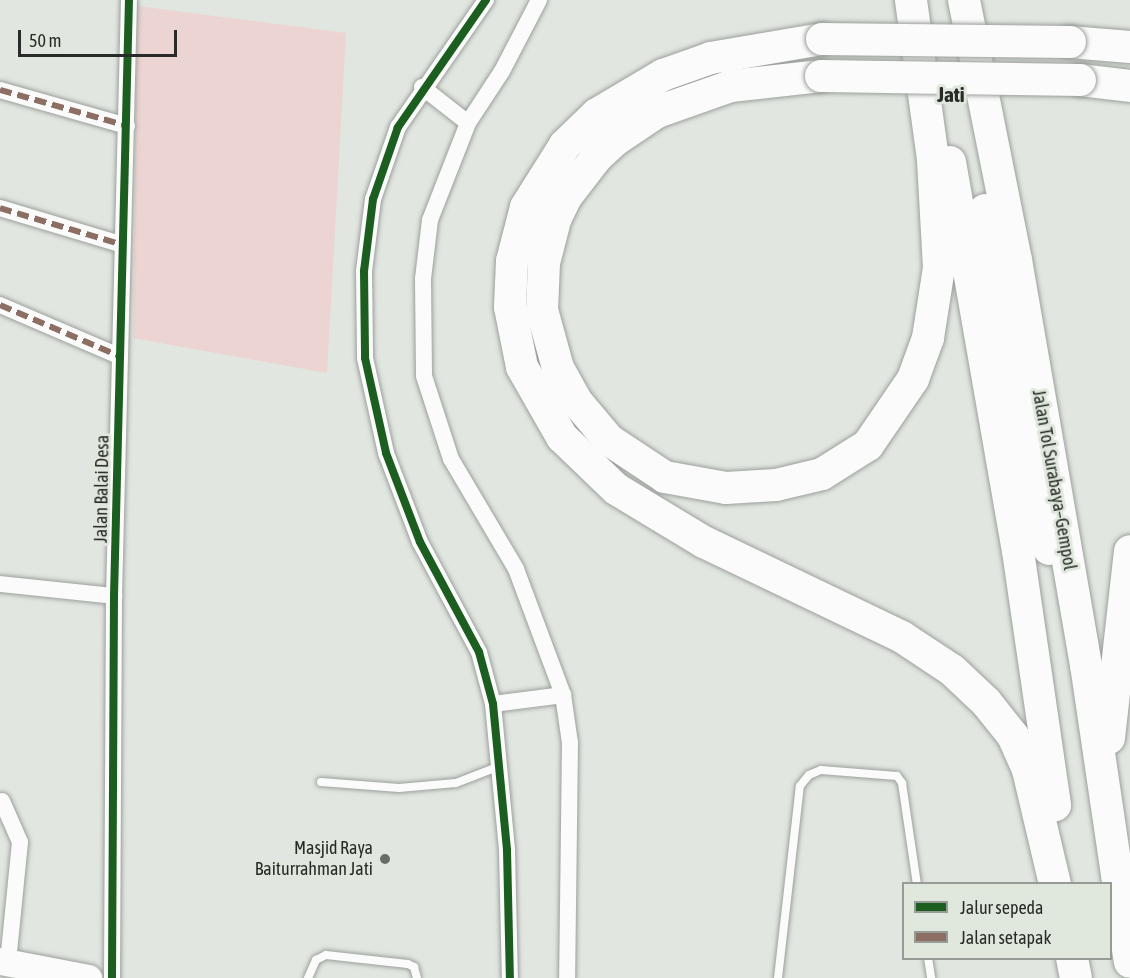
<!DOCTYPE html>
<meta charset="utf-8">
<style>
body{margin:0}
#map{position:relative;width:1130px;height:978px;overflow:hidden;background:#e1e6e0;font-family:"Asap Condensed",sans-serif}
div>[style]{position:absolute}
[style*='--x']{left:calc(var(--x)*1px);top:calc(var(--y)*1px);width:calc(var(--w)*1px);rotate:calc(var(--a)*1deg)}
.green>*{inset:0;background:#ebd4d2}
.roads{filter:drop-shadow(0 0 2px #9ca09c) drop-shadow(0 0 2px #9ca09c)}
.lane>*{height:8px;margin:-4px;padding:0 4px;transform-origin:4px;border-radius:4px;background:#fafbfa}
.street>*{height:16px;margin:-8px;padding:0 8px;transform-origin:8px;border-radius:8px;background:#fafbfa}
.primary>*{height:27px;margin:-13.5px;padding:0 13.5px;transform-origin:13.5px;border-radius:13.5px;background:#fafbfa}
.highway>*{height:32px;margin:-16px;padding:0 16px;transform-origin:16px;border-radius:16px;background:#fafbfa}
.bridges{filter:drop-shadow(0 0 2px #9ca09c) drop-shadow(0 0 2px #9ca09c)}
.highway-bridge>*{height:32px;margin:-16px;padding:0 16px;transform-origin:16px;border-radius:16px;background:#fafbfa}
.quiet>*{height:6px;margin-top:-3px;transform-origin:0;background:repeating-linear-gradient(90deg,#8d6e63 0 12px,transparent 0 18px)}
.cycleway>*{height:8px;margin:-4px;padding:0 4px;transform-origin:4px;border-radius:4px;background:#1b5e20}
.dots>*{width:16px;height:16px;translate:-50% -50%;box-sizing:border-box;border:3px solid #e0e8de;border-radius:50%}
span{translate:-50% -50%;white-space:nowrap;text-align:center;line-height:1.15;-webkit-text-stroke:6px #e0e8de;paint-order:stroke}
.street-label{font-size:18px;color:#282b27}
.poi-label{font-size:18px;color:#282b27}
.right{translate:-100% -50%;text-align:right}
.quarter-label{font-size:21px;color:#282b27;font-weight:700}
.legend{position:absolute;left:902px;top:882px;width:210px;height:78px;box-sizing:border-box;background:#e0e8de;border:2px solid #969c95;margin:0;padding:8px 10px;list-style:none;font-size:18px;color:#282b27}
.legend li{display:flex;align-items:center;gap:12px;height:30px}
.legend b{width:30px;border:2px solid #969c95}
.scale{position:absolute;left:18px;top:30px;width:159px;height:27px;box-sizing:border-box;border:3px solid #282b27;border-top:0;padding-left:8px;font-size:18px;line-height:21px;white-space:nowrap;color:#282b27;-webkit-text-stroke:4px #e0e8de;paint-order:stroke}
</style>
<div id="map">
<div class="green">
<i style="clip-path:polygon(137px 6px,346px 33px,327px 373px,133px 338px)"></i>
</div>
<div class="roads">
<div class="lane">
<i style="--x:321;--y:782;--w:78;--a:4.4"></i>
<i style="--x:399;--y:788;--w:57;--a:-5"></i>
<i style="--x:456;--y:783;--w:47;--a:-21.1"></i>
<i style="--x:928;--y:958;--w:20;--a:81"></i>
<i style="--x:308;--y:978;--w:20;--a:-66"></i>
<i style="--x:316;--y:960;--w:11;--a:-27"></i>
<i style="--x:326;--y:955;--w:82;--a:6.3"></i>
<i style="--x:408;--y:964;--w:7;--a:27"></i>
<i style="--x:414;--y:967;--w:11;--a:75"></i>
<i style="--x:778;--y:978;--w:193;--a:-83.5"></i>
<i style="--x:800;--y:786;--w:14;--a:-51"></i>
<i style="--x:809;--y:775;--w:13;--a:-23"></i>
<i style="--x:821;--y:770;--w:76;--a:4.5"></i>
<i style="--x:897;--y:776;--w:9;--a:54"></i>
<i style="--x:902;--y:783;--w:102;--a:81.6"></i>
</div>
<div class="street">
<i style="--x:486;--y:0;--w:155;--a:124.7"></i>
<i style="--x:398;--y:127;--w:76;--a:109.1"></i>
<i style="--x:373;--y:199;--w:73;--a:97.1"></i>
<i style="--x:364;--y:271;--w:87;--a:89.3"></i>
<i style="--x:365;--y:358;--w:97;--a:77.5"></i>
<i style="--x:386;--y:453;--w:95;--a:69.1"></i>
<i style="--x:420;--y:542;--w:125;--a:61.8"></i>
<i style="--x:479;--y:652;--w:54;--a:74.9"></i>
<i style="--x:493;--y:704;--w:147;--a:84.5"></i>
<i style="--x:507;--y:850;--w:128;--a:88.7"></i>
<i style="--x:539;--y:0;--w:80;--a:117.5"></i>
<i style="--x:502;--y:71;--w:62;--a:123.2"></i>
<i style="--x:468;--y:123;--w:104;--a:111.4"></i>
<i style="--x:430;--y:220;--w:59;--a:96.8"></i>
<i style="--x:423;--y:279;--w:97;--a:89.4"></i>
<i style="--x:424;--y:376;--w:87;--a:72"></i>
<i style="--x:451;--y:459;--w:128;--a:59.4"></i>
<i style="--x:516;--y:569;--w:134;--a:69.5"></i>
<i style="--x:563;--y:695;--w:49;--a:81.7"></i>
<i style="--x:570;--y:743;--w:235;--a:90.7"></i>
<i style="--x:422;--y:87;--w:58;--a:38"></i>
<i style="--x:0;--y:90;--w:132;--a:15.8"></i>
<i style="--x:0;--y:208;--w:128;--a:16.7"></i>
<i style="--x:0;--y:305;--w:129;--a:23.2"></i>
<i style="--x:0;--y:584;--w:115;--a:6"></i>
<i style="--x:493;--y:704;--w:71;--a:-7.3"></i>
<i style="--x:2;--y:801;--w:45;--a:66.3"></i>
<i style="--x:20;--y:842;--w:121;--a:95.7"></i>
<i style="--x:112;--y:978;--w:382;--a:-89.7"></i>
<i style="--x:114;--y:596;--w:596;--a:-88.56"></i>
</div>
<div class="primary">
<i style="--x:0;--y:961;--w:90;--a:10.9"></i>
</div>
<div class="highway">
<i style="--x:964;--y:0;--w:265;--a:78.7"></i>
<i style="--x:1016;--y:260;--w:411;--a:80.2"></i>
<i style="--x:1086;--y:665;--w:300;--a:81.6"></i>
<i style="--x:822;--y:39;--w:113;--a:170.3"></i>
<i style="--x:711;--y:58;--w:51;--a:160.5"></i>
<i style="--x:663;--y:75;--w:77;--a:149.4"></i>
<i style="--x:597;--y:114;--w:45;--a:135.9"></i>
<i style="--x:565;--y:145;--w:73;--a:122.2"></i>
<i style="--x:526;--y:207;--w:56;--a:104.5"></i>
<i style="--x:512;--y:261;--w:46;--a:92.5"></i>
<i style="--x:510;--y:307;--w:61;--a:78.7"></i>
<i style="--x:522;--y:367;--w:81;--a:60.3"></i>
<i style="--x:562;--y:437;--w:75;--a:43.9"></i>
<i style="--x:616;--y:489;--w:103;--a:31.1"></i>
<i style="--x:704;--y:542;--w:220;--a:25.6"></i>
<i style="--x:902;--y:637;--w:60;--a:33.4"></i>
<i style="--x:952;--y:670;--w:47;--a:43.3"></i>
<i style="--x:986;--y:702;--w:43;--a:51.5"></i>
<i style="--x:1013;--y:736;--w:37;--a:66"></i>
<i style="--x:1028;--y:770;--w:117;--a:76.7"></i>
<i style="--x:1070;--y:42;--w:60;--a:4.8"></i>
<i style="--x:821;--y:76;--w:91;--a:173.7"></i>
<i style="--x:731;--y:86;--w:78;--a:160.6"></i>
<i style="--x:657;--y:112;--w:52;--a:146"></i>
<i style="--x:614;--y:141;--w:25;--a:137"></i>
<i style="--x:596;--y:158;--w:49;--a:127.6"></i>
<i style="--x:566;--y:197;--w:25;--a:116"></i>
<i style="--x:555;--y:220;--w:44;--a:104.3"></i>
<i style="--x:544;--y:263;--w:47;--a:92.4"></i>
<i style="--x:542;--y:310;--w:60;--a:74.6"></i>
<i style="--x:558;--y:368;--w:39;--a:61"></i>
<i style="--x:577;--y:402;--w:50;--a:49.9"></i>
<i style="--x:609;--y:440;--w:67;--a:33.5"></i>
<i style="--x:665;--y:477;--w:62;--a:10.2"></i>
<i style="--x:726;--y:488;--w:50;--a:-3.4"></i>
<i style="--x:776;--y:485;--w:47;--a:-13.4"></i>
<i style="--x:822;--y:474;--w:54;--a:-32.2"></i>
<i style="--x:868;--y:445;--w:80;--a:-55.7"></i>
<i style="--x:913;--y:379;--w:44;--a:-69.9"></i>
<i style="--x:928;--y:338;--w:71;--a:-81.1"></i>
<i style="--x:939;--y:268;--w:109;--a:-93.2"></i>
<i style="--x:933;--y:159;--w:161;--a:-97.9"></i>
<i style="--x:1080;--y:80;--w:50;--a:6.8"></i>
<i style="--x:950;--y:162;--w:395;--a:80.1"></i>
<i style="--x:1018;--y:551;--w:257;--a:81.7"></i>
<i style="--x:985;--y:210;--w:279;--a:80.9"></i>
<i style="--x:1029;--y:486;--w:66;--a:72.4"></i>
<i style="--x:1109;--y:738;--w:188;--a:-83.6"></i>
<i style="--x:1072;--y:958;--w:20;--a:79"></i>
</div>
</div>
<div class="bridges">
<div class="highway-bridge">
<i style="--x:822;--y:39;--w:248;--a:0.7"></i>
<i style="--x:821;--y:76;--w:259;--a:0.9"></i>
</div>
</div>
<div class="quiet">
<i style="--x:0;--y:90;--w:132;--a:15.8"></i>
<i style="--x:0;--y:208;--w:128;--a:16.7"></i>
<i style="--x:0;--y:305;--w:129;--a:23.2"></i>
</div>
<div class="cycleway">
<i style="--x:486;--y:0;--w:155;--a:124.7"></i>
<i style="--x:398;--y:127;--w:76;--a:109.1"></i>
<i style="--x:373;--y:199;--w:73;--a:97.1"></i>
<i style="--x:364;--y:271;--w:87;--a:89.3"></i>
<i style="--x:365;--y:358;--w:97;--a:77.5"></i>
<i style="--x:386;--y:453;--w:95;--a:69.1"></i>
<i style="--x:420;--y:542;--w:125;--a:61.8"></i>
<i style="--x:479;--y:652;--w:54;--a:74.9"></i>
<i style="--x:493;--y:704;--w:147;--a:84.5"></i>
<i style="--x:507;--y:850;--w:128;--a:88.7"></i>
<i style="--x:112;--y:978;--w:382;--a:-89.7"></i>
<i style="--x:114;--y:596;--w:596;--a:-88.56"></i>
</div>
<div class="dots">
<i style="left:385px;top:859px;background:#696c68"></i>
</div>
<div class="street-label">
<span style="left:1054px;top:480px;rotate:80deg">Jalan Tol Surabaya–Gempol</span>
<span style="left:102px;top:489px;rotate:-89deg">Jalan Balai Desa</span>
</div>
<div class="poi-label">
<span class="right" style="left:373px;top:859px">Masjid Raya<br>Baiturrahman Jati</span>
</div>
<div class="quarter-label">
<span style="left:951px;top:94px">Jati</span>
</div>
<ul class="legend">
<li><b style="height:8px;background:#1b5e20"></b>Jalur sepeda</li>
<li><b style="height:8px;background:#8d6e63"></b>Jalan setapak</li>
</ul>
<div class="scale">50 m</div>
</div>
